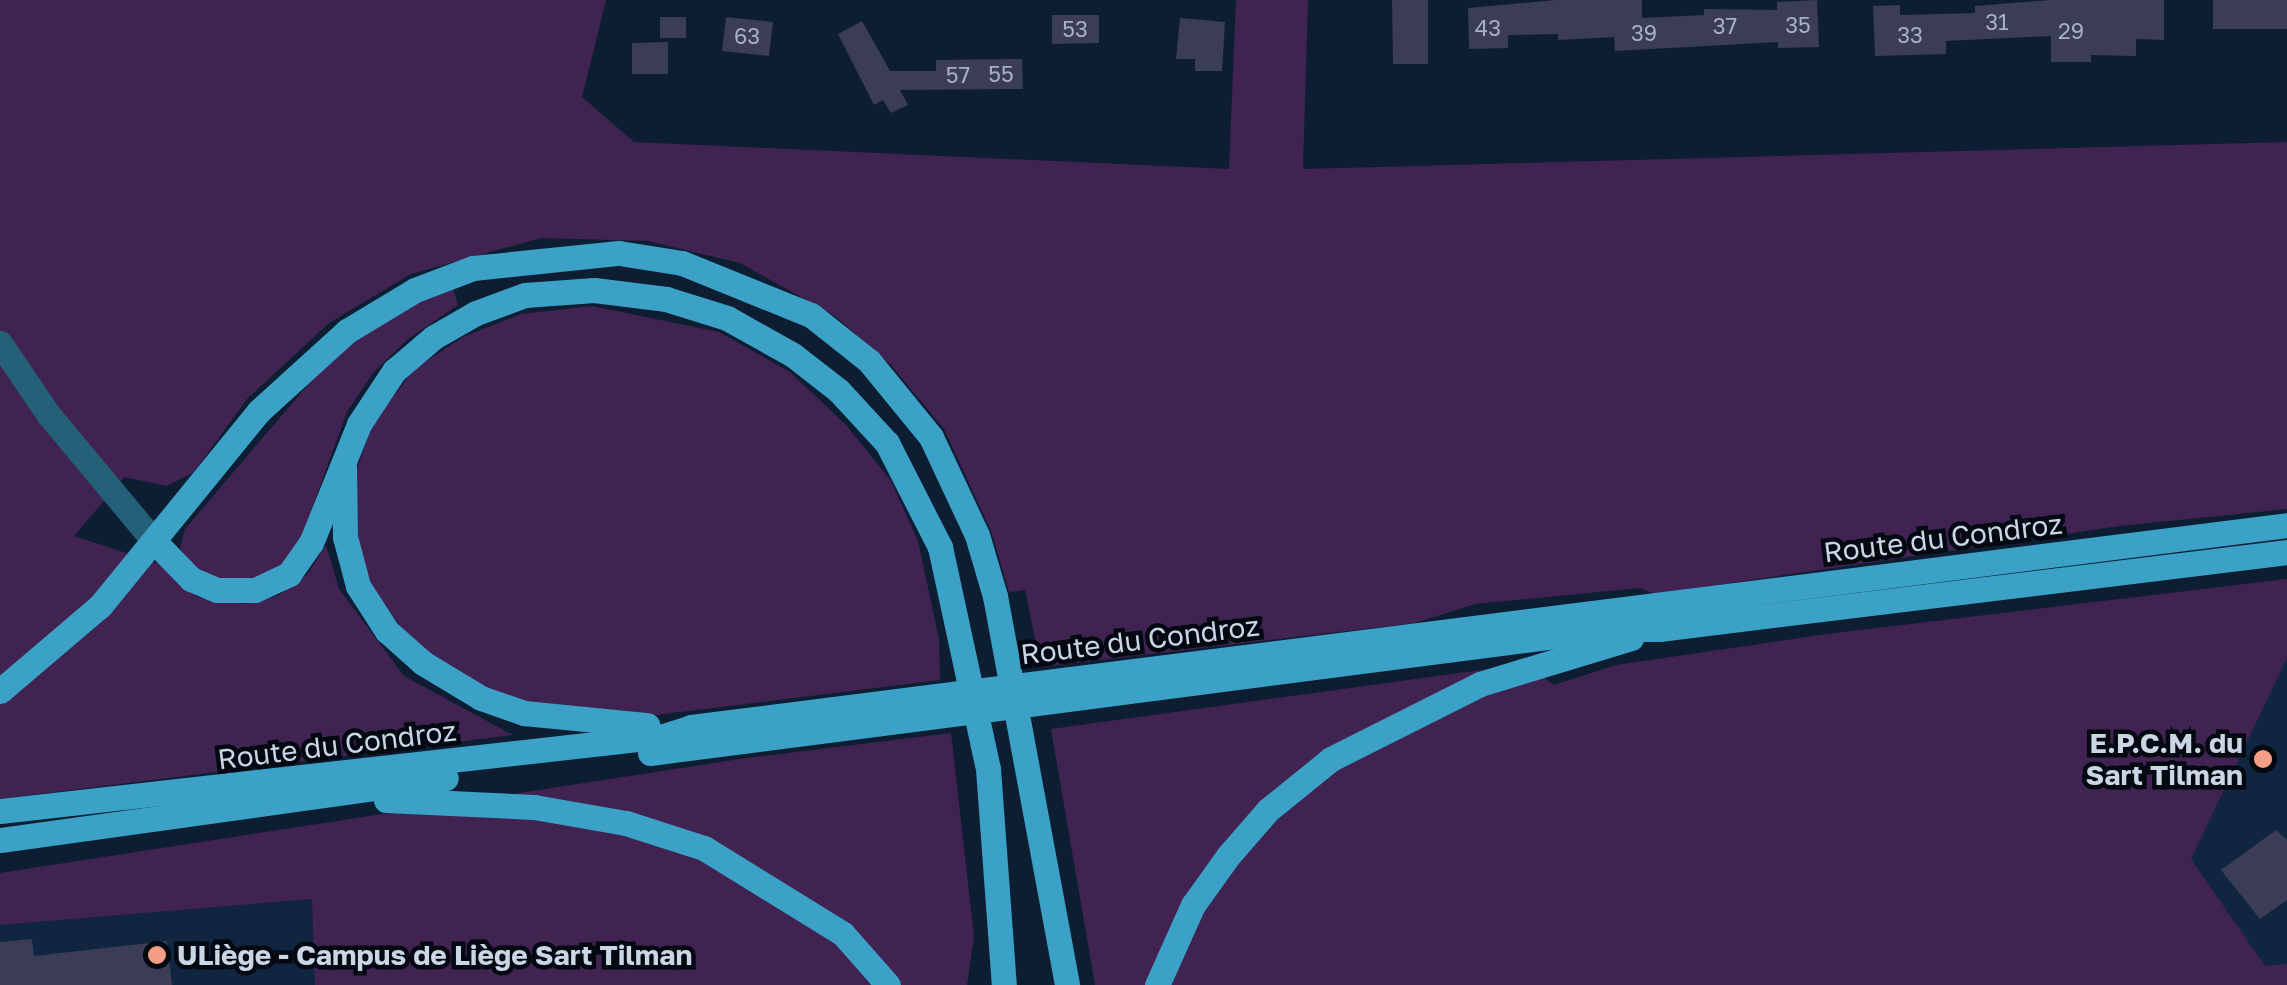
<!DOCTYPE html>
<meta charset="utf-8">
<style>
body{margin:0}
#map{position:relative;width:2287px;height:985px;overflow:hidden;background:#0e1e32;font-family:"Golos Text",sans-serif}
div>[style]{position:absolute}
[style*='--x']{left:calc(var(--x)*1px);top:calc(var(--y)*1px);width:calc(var(--w)*1px);rotate:calc(var(--a)*1deg)}
.built>*{inset:0;background:#10253f}
.green>*{inset:0;background:#412352}
.building>*{inset:0;background:#3b3c56}
.minor>*{height:25px;margin:-12.5px;padding:0 12.5px;transform-origin:12.5px;border-radius:12.5px;background:#246077}
.major>*{height:25px;margin:-12.5px;padding:0 12.5px;transform-origin:12.5px;border-radius:12.5px;background:#3ba1c6}
.dots>*{width:28px;height:28px;translate:-50% -50%;box-sizing:border-box;border:5px solid #030811;border-radius:50%}
span{translate:-50% -50%;white-space:nowrap;text-align:center;line-height:1.15;-webkit-text-stroke:9px #030811;paint-order:stroke}
.number-label{font-size:22px;color:#a7b0c0}
.number-label span{-webkit-text-stroke-width:0}
.street-label{font-size:28px;color:#cbd6e4}
.poi-label{font-size:28px;color:#cbd6e4;font-weight:700}
.right{translate:-100% -50%;text-align:right}
.left{translate:0 -50%;text-align:left}
</style>
<div id="map">
<div class="built">
<i style="clip-path:polygon(2287px 658px,2287px 964px,2265px 967px,2190px 859px)"></i>
<i style="clip-path:polygon(313px 899px,315px 985px,0 985px,0 925px)"></i>
</div>
<div class="green">
<i style="clip-path:polygon(0 0,606px 0,582px 97px,634px 142px,1229px 169px,1236px 0,1308px 0,1303px 169px,2287px 142px,2287px 509px,2120px 526px,1655px 594px,1640px 588px,1475px 604px,1415px 623px,1041px 667px,1025px 590px,1009px 592px,991px 531px,944px 429px,891px 365px,835px 316px,740px 263px,648px 241px,541px 238px,411px 274px,329px 323px,247px 399px,194px 472px,167px 486px,124px 477px,74px 536px,160px 564px,197px 597px,246px 604px,277px 596px,307px 575px,326px 545px,339px 589px,404px 676px,513px 735px,0 799px)"></i>
<i style="clip-path:polygon(452px 285px,458px 305px,408px 339px,373px 373px,347px 412px,300px 541px,285px 564px,259px 578px,224px 581px,194px 569px,180px 548px,185px 529px,330px 359px,392px 315px)"></i>
<i style="clip-path:polygon(592px 306px,719px 332px,790px 372px,846px 425px,891px 481px,918px 541px,939px 639px,940px 680px,648px 716px,506px 699px,417px 649px,361px 572px,351px 486px,372px 425px,414px 369px,465px 336px,521px 314px)"></i>
<i style="clip-path:polygon(2287px 579px,2287px 658px,2191px 859px,2265px 966px,2287px 964px,2287px 985px,1095px 985px,1051px 729px,1525px 664px,1554px 685px,1616px 665px,1827px 634px)"></i>
<i style="clip-path:polygon(951px 733px,974px 937px,967px 985px,315px 985px,312px 899px,0 925px,0 873px,740px 759px)"></i>
</div>
<div class="building">
<i style="clip-path:polygon(1392px 0,1428px 0,1428px 64px,1393px 64px)"></i>
<i style="clip-path:polygon(1556px 0,1642px 0,1642px 18px,1704px 15px,1704px 9px,1777px 10px,1777px 2px,1817px 0,1819px 47px,1778px 48px,1778px 42px,1615px 51px,1614px 37px,1558px 40px,1558px 34px,1508px 35px,1508px 48px,1469px 49px,1468px 8px)"></i>
<i style="clip-path:polygon(2050px 0,2164px 0,2164px 40px,2136px 39px,2136px 56px,2091px 55px,2091px 62px,2051px 62px,2051px 36px,1946px 41px,1946px 54px,1875px 56px,1873px 6px,1900px 5px,1900px 15px,1975px 13px,1975px 6px)"></i>
<i style="clip-path:polygon(2213px 0,2287px 0,2287px 29px,2213px 29px)"></i>
<i style="clip-path:polygon(1052px 15px,1099px 15px,1099px 43px,1052px 44px)"></i>
<i style="clip-path:polygon(660px 17px,686px 17px,686px 38px,660px 38px)"></i>
<i style="clip-path:polygon(726px 17px,773px 22px,769px 56px,722px 51px)"></i>
<i style="clip-path:polygon(1180px 18px,1225px 22px,1222px 71px,1195px 71px,1195px 59px,1176px 59px)"></i>
<i style="clip-path:polygon(862px 21px,890px 71px,936px 71px,936px 60px,1022px 59px,1023px 89px,900px 90px,908px 105px,891px 113px,883px 100px,874px 105px,838px 34px)"></i>
<i style="clip-path:polygon(668px 42px,668px 74px,632px 74px,632px 43px)"></i>
<i style="clip-path:polygon(2276px 830px,2287px 840px,2287px 900px,2260px 919px,2221px 870px)"></i>
<i style="clip-path:polygon(32px 939px,34px 956px,167px 941px,172px 985px,0 985px,0 942px)"></i>
</div>
<div class="minor">
<i style="--x:0;--y:343;--w:86;--a:55.9"></i>
<i style="--x:48;--y:414;--w:165;--a:50.2"></i>
</div>
<div class="major">
<i style="--x:344;--y:467;--w:70;--a:89.2"></i>
<i style="--x:345;--y:537;--w:51;--a:75.1"></i>
<i style="--x:358;--y:586;--w:54;--a:57.2"></i>
<i style="--x:387;--y:631;--w:48;--a:41.6"></i>
<i style="--x:423;--y:663;--w:68;--a:31.1"></i>
<i style="--x:481;--y:698;--w:46;--a:19.2"></i>
<i style="--x:524;--y:713;--w:124;--a:5.6"></i>
<i style="--x:154;--y:541;--w:53;--a:45.8"></i>
<i style="--x:191;--y:579;--w:28;--a:23"></i>
<i style="--x:217;--y:590;--w:38;--a:0"></i>
<i style="--x:255;--y:590;--w:38;--a:-25"></i>
<i style="--x:289;--y:574;--w:38;--a:-55"></i>
<i style="--x:311;--y:543;--w:128;--a:-68"></i>
<i style="--x:359;--y:424;--w:64;--a:-56.6"></i>
<i style="--x:394;--y:371;--w:52;--a:-40.4"></i>
<i style="--x:434;--y:337;--w:48;--a:-29.7"></i>
<i style="--x:476;--y:313;--w:52;--a:-20.2"></i>
<i style="--x:525;--y:295;--w:69;--a:-4.1"></i>
<i style="--x:594;--y:290;--w:73;--a:7.1"></i>
<i style="--x:666;--y:299;--w:64;--a:17.3"></i>
<i style="--x:727;--y:318;--w:76;--a:29.3"></i>
<i style="--x:793;--y:355;--w:58;--a:38"></i>
<i style="--x:839;--y:391;--w:71;--a:47.3"></i>
<i style="--x:887;--y:443;--w:117;--a:63"></i>
<i style="--x:940;--y:547;--w:227;--a:77.8"></i>
<i style="--x:988;--y:769;--w:217;--a:85.8"></i>
<i style="--x:0;--y:691;--w:131;--a:-40.4"></i>
<i style="--x:100;--y:606;--w:252;--a:-50.8"></i>
<i style="--x:259;--y:411;--w:119;--a:-42.3"></i>
<i style="--x:347;--y:331;--w:79;--a:-31.1"></i>
<i style="--x:415;--y:290;--w:62;--a:-20.8"></i>
<i style="--x:473;--y:268;--w:147;--a:-5.9"></i>
<i style="--x:619;--y:253;--w:64;--a:9"></i>
<i style="--x:682;--y:263;--w:139;--a:22"></i>
<i style="--x:811;--y:315;--w:74;--a:38.4"></i>
<i style="--x:869;--y:361;--w:98;--a:50.8"></i>
<i style="--x:931;--y:437;--w:108;--a:64.9"></i>
<i style="--x:977;--y:535;--w:64;--a:73.6"></i>
<i style="--x:995;--y:596;--w:396;--a:79.5"></i>
<i style="--x:650;--y:753;--w:968;--a:-7.36"></i>
<i style="--x:1610;--y:629;--w:49;--a:0"></i>
<i style="--x:1659;--y:629;--w:633;--a:-6.99"></i>
<i style="--x:386;--y:800;--w:148;--a:2.7"></i>
<i style="--x:534;--y:807;--w:93;--a:9.9"></i>
<i style="--x:626;--y:823;--w:82;--a:17.8"></i>
<i style="--x:704;--y:848;--w:163;--a:31.7"></i>
<i style="--x:843;--y:934;--w:68;--a:48.6"></i>
<i style="--x:0;--y:811;--w:668;--a:-6.44"></i>
<i style="--x:664;--y:736;--w:28;--a:-18"></i>
<i style="--x:691;--y:727;--w:1609;--a:-7.21"></i>
<i style="--x:0;--y:840;--w:450;--a:-7.9"></i>
<i style="--x:1157;--y:985;--w:88;--a:-65.8"></i>
<i style="--x:1193;--y:905;--w:60;--a:-54.5"></i>
<i style="--x:1228;--y:856;--w:61;--a:-49"></i>
<i style="--x:1268;--y:810;--w:81;--a:-39"></i>
<i style="--x:1331;--y:759;--w:167;--a:-26.7"></i>
<i style="--x:1480;--y:684;--w:158;--a:-16.9"></i>
</div>
<div class="dots">
<i style="left:2263px;top:759px;background:#f49e86"></i>
<i style="left:157px;top:955px;background:#f49e86"></i>
</div>
<div class="number-label">
<span style="left:1997px;top:22px">31</span>
<span style="left:1798px;top:25px">35</span>
<span style="left:1725px;top:26px">37</span>
<span style="left:1488px;top:28px">43</span>
<span style="left:1075px;top:29px">53</span>
<span style="left:2071px;top:31px">29</span>
<span style="left:1644px;top:33px">39</span>
<span style="left:1910px;top:35px">33</span>
<span style="left:747px;top:36px">63</span>
<span style="left:1001px;top:74px">55</span>
<span style="left:958px;top:75px">57</span>
</div>
<div class="street-label">
<span style="left:1943px;top:538px;rotate:-7deg">Route du Condroz</span>
<span style="left:1140px;top:640px;rotate:-7deg">Route du Condroz</span>
<span style="left:337px;top:745px;rotate:-7deg">Route du Condroz</span>
</div>
<div class="poi-label">
<span class="right" style="left:2243px;top:759px">E.P.C.M. du<br>Sart Tilman</span>
<span class="left" style="left:177px;top:955px">ULiège - Campus de Liège Sart Tilman</span>
</div>
</div>
